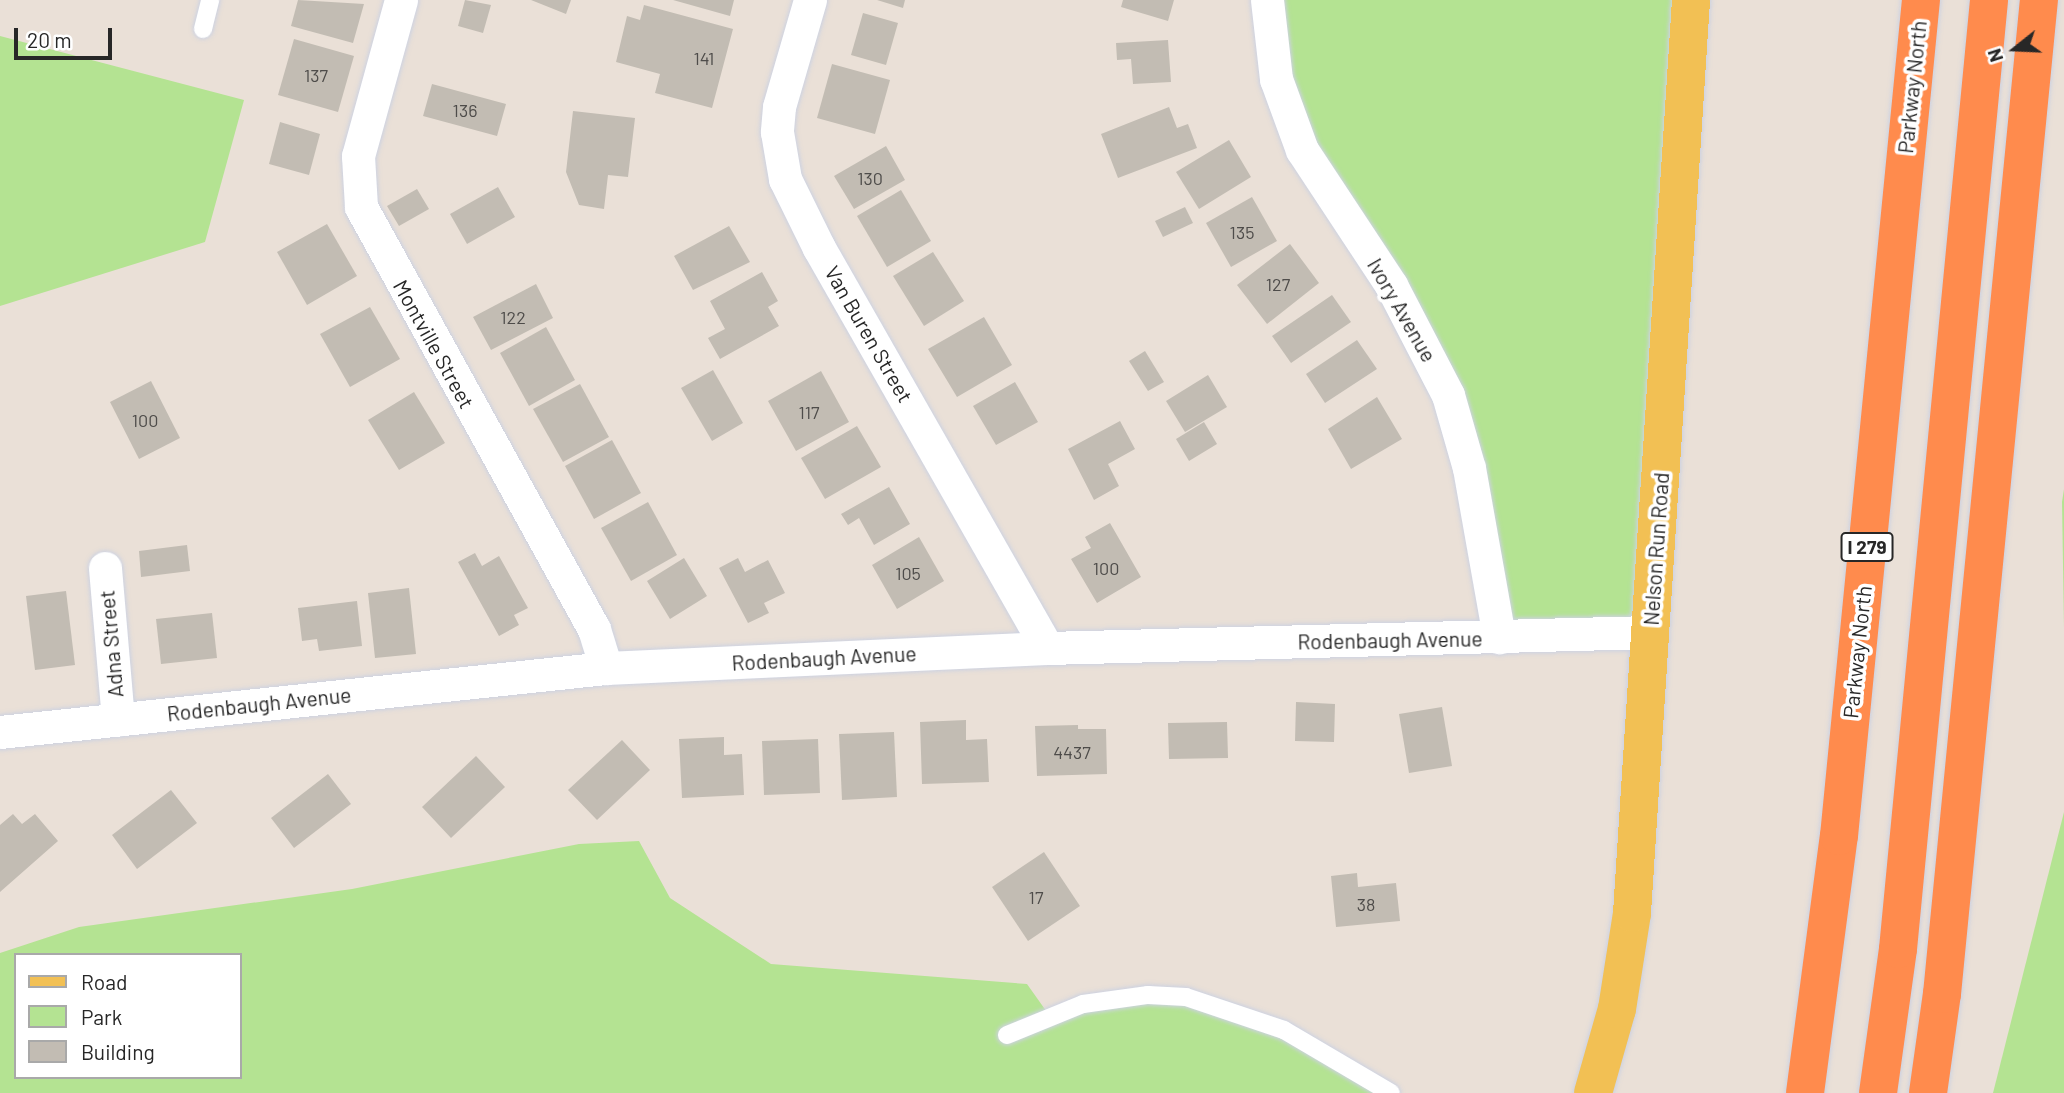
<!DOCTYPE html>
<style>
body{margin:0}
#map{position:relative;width:2064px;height:1093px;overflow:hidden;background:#eae0d7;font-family:Barlow,sans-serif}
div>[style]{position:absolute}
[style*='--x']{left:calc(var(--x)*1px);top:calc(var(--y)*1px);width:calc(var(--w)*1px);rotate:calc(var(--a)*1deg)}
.green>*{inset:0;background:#b4e392}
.building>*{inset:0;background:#c2bcb3}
.roads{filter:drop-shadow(0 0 2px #cdd2e1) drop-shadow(0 0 2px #cdd2e1)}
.lane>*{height:18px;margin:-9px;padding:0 9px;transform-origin:9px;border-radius:9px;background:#fff}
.street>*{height:33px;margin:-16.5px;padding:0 16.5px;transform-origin:16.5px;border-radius:16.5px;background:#fff}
.primary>*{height:38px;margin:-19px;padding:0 19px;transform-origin:19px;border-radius:19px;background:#f2c054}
.highway>*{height:38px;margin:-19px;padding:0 19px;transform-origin:19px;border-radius:19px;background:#ff8b4d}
span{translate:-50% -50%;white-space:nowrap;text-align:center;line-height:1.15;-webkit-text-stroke:7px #fff;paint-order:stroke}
.number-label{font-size:18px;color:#4e4c4a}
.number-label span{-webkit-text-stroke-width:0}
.shield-label span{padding:2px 5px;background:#fff;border:2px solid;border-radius:5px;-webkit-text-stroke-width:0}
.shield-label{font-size:19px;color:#272727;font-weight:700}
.street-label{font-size:21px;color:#272727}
.legend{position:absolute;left:14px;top:953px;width:228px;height:126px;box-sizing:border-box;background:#fff;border:2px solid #a9a9a9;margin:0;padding:9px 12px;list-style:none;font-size:21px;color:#272727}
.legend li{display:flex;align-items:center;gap:14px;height:35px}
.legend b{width:35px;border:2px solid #a9a9a9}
.north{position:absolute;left:1980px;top:14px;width:70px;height:70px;-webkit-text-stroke:5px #fff;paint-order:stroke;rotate:252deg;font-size:19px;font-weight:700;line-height:28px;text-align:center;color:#272727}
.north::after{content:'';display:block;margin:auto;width:24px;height:32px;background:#272727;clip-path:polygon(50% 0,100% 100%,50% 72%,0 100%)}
.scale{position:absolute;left:14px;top:28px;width:98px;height:32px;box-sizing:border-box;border:4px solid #272727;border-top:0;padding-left:9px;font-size:21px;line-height:24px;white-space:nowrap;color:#272727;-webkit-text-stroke:5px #fff;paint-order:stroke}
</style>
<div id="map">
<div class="green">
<i style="clip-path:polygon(1267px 0,1691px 0,1651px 632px,1499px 637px,1469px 468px,1320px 180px)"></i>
<i style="clip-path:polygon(0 36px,244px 100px,205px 242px,0 306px)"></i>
<i style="clip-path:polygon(2064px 489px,2064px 628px,2062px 502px)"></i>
<i style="clip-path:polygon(2064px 812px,2064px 1093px,1993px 1093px)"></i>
<i style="clip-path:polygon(evenodd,639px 841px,670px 898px,771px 964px,1027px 984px,1049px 1015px,1148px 995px,1241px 1013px,1391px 1093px,0 1093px,0 953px,79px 927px,352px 889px,579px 844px,639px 841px,16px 955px,240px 955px,240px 1077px,16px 1077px,16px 955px)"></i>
</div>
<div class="building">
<i style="clip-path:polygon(298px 0,364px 4px,353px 43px,291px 26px)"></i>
<i style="clip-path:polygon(465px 0,491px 5px,483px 33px,458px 26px)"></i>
<i style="clip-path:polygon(531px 0,571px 0,566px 14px)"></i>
<i style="clip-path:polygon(673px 0,734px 0,730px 16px)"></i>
<i style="clip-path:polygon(877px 0,905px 0,903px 8px)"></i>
<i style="clip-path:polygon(1123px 0,1174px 0,1168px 21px,1121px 7px)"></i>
<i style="clip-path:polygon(644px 5px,733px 29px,712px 108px,655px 93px,660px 74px,616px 62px,627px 16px,640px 20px)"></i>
<i style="clip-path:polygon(863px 13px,898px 23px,886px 65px,851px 55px)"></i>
<i style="clip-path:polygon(294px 39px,354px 56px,338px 112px,278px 95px)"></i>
<i style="clip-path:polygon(1168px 40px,1171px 82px,1133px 84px,1131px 59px,1117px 60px,1116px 43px)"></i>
<i style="clip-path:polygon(832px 64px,890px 80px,875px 134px,817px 118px)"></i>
<i style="clip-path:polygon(432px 84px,506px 104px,497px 136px,423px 116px)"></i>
<i style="clip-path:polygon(1169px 107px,1177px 128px,1188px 124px,1197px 148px,1118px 178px,1101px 134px)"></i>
<i style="clip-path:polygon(573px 111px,635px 118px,628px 177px,608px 175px,604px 209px,579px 205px,566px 172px)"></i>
<i style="clip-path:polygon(280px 122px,320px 134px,309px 175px,269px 164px)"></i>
<i style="clip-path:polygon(1229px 140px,1251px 177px,1199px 209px,1176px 172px)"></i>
<i style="clip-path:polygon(886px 146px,905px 180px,854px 209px,834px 176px)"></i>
<i style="clip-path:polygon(498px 187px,515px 217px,467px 244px,450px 214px)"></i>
<i style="clip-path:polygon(417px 189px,429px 209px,399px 226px,387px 206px)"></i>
<i style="clip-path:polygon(901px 190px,931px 241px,887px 267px,857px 216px)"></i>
<i style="clip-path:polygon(1252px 197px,1277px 241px,1231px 267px,1206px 223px)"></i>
<i style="clip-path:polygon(1185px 207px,1193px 223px,1163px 237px,1155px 221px)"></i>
<i style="clip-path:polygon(327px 224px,357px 276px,307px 305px,277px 252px)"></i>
<i style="clip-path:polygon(729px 226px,750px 262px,693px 290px,674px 256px)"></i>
<i style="clip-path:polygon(1290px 244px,1319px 283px,1267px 324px,1237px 285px)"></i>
<i style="clip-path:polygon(933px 252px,964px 301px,924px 326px,893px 276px)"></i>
<i style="clip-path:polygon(762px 272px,778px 301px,768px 307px,779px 326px,720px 359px,708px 338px,725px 329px,710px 301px)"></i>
<i style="clip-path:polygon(536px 284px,553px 318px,491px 350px,473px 317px)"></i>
<i style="clip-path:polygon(1332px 295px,1351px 322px,1291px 363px,1272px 336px)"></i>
<i style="clip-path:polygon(370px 307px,400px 359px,350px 387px,320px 334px)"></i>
<i style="clip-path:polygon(984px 317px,1012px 365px,957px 397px,928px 349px)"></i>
<i style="clip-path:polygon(546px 327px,575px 380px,529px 406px,500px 353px)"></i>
<i style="clip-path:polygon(1357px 340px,1377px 369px,1325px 403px,1306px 374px)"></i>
<i style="clip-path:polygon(1145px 351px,1164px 382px,1148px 391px,1129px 361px)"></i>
<i style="clip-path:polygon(713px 370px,743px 423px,712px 441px,681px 388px)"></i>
<i style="clip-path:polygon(821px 371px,849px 422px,796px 451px,768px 401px)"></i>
<i style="clip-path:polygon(1208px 375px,1227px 407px,1185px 432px,1166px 401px)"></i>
<i style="clip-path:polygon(151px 381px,180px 438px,139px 459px,110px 402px)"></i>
<i style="clip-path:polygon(1015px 382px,1038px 422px,996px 445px,973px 406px)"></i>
<i style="clip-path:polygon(580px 384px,609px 437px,563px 462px,533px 409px)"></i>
<i style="clip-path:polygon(414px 392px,445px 443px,399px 470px,368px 420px)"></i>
<i style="clip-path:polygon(1377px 397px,1402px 439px,1351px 469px,1328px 429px)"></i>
<i style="clip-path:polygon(1120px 421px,1135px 449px,1108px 464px,1119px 486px,1094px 500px,1068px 449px)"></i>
<i style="clip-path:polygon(1204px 422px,1217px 444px,1189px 461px,1176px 439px)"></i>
<i style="clip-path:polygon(857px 426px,881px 467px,825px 499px,801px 458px)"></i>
<i style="clip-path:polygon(612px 440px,641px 493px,594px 519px,565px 466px)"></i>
<i style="clip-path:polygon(889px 487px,910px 524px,874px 545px,859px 518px,848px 525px,841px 514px)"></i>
<i style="clip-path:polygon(648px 502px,677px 555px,631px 581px,601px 528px)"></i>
<i style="clip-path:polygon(1110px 523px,1141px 577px,1097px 603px,1071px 559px,1091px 548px,1085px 537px)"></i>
<i style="clip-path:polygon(919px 537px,944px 581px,897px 609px,872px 565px)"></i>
<i style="clip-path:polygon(187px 545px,190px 571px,141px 577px,139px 551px)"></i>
<i style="clip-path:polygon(475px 553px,482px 566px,499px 556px,528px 608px,514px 615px,519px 625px,499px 636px,458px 562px)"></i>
<i style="clip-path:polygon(684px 558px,707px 596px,670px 619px,647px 581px)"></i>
<i style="clip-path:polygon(738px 558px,745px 572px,768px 560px,785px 593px,764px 603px,769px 613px,748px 623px,719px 568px)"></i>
<i style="clip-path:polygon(409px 588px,416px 654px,375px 658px,368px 593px)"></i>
<i style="clip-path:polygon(66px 591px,75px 665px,35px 670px,26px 596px)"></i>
<i style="clip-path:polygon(357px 601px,362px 646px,319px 651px,317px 639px,302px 641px,298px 608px)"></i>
<i style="clip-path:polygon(212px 613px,217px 658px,161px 664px,156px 619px)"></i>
<i style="clip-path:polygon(1296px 702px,1335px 704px,1334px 742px,1295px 741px)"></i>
<i style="clip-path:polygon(1442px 707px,1452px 766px,1409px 773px,1399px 714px)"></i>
<i style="clip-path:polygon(966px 720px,966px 740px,987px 739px,989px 782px,922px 784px,920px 722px)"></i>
<i style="clip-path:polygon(1227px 722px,1228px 758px,1169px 759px,1168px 723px)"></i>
<i style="clip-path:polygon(1078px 725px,1078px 729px,1106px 729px,1107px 774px,1037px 776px,1035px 726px)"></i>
<i style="clip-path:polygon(894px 732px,897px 797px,842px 800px,839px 734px)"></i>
<i style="clip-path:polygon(724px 737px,724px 755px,742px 754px,744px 795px,682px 798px,679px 739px)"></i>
<i style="clip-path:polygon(818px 739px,820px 793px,764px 795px,762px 741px)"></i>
<i style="clip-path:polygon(622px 740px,650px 770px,597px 820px,568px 790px)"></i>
<i style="clip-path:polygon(476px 756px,505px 787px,451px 838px,422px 807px)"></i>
<i style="clip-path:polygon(328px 774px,351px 804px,294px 848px,271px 818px)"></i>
<i style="clip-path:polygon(171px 790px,197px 823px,137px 869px,112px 835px)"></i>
<i style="clip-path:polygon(13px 814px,22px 824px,35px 814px,58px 841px,0 892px,0 825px)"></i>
<i style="clip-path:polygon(1044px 852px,1080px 906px,1028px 941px,992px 887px)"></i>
<i style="clip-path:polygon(1357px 873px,1358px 887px,1396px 883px,1400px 921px,1336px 927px,1331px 876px)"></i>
</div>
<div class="roads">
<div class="lane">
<i style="--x:203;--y:29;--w:30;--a:-76"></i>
<i style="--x:1007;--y:1035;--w:82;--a:-22.2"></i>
<i style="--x:1083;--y:1004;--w:66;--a:-7.9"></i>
<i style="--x:1148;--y:995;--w:38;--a:3"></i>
<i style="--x:1186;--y:997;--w:103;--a:18.6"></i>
<i style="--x:1284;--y:1030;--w:124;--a:30.5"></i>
</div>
<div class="street">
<i style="--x:401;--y:0;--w:162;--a:105.4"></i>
<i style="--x:358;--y:156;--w:51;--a:86.6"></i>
<i style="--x:361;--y:207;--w:482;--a:61.1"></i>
<i style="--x:594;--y:629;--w:41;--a:72.9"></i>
<i style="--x:810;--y:0;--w:111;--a:106.2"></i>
<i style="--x:779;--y:107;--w:25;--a:95"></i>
<i style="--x:777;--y:132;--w:48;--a:80.3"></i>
<i style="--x:785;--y:179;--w:77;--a:63.8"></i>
<i style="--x:819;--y:248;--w:460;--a:60.3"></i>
<i style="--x:1267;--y:0;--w:80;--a:83.5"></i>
<i style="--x:1276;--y:79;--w:76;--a:69.9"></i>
<i style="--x:1302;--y:150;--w:162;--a:56.6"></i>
<i style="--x:1391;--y:285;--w:124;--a:62.6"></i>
<i style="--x:1448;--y:395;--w:76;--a:74"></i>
<i style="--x:1469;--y:468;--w:172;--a:79.9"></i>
<i style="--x:105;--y:568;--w:152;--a:85.1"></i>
<i style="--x:0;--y:732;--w:609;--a:-6.03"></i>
<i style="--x:606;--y:668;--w:441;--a:-2.6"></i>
<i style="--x:1047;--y:648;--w:604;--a:-1.52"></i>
</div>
<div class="primary">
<i style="--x:1593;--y:1093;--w:87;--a:-74.1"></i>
<i style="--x:1617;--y:1009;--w:97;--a:-81.1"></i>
<i style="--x:1632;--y:913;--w:915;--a:-86.3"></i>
</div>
<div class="highway">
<i style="--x:1805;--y:1093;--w:259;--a:-82.5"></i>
<i style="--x:1839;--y:836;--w:840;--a:-84.4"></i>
<i style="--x:1878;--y:1093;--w:145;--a:-82.1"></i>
<i style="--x:1898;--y:949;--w:953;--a:-84.52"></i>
<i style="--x:1928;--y:1093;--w:100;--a:-82"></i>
<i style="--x:1942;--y:994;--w:999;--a:-84.43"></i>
</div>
</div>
<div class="number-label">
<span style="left:704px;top:58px">141</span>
<span style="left:316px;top:75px">137</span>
<span style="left:465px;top:110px">136</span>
<span style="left:870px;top:178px">130</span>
<span style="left:1242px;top:232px">135</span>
<span style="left:1278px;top:284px">127</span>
<span style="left:513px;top:317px">122</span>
<span style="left:809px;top:412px">117</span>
<span style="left:145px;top:420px">100</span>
<span style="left:1106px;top:568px">100</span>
<span style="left:908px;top:573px">105</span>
<span style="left:1072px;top:752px">4437</span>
<span style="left:1036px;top:897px">17</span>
<span style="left:1366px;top:904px">38</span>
</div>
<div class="shield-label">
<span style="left:1867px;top:547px">I 279</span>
</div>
<div class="street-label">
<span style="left:1912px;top:87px;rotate:-84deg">Parkway North</span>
<span style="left:1402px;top:310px;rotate:60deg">Ivory Avenue</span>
<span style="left:869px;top:334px;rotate:60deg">Van Buren Street</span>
<span style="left:434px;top:344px;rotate:61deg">Montville Street</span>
<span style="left:1656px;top:549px;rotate:-86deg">Nelson Run Road</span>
<span style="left:1390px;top:640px;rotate:-1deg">Rodenbaugh Avenue</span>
<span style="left:111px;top:644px;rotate:-95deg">Adna Street</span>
<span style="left:1857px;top:652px;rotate:-84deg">Parkway North</span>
<span style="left:824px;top:658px;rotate:-3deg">Rodenbaugh Avenue</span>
<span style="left:259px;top:704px;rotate:-6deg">Rodenbaugh Avenue</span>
</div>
<ul class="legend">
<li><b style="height:9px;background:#f2c054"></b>Road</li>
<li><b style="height:19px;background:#b4e392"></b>Park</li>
<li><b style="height:19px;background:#c2bcb3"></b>Building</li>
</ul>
<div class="north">N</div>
<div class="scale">20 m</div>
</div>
